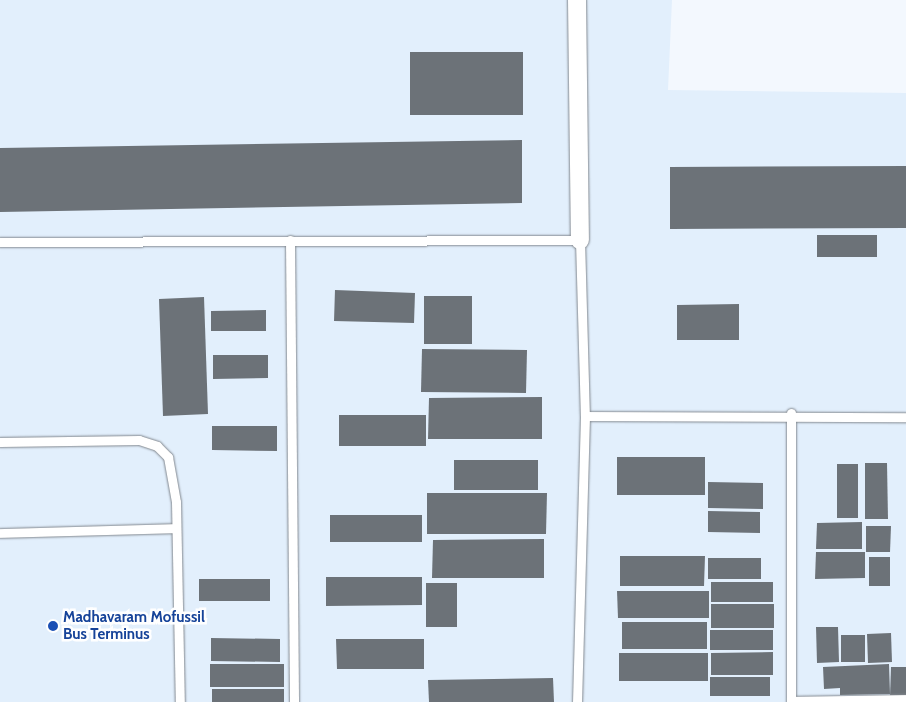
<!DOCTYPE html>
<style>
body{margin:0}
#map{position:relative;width:906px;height:702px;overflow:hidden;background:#f3f8fe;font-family:Cabin,sans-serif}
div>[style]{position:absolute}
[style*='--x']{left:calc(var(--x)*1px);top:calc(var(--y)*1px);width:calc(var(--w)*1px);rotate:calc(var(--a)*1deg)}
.built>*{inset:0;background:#e2effc}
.building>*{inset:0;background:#6c7278}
.roads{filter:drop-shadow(0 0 1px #82888f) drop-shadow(0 0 1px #82888f)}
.lane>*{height:9px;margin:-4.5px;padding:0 4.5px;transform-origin:4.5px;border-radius:4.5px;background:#fff}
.street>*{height:18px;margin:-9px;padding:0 9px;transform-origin:9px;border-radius:9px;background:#fff}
.dots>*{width:14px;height:14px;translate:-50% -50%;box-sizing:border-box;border:2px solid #fff;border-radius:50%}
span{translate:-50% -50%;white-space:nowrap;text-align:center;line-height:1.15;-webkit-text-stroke:5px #fff;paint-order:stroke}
.transit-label{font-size:15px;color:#164399;font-weight:700}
.left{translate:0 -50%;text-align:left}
</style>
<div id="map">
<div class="built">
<i style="clip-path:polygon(0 0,672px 0,668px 90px,906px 93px,906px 702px,0 702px)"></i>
</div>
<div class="building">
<i style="clip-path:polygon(410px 52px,523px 52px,523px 115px,410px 115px)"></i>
<i style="clip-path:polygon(522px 140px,522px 203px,0 212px,0 148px)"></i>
<i style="clip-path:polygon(906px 166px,906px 228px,670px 229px,670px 167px)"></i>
<i style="clip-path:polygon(817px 235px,877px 235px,877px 257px,817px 257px)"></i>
<i style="clip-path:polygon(335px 290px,415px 293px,414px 323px,334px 321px)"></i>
<i style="clip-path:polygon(424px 296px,472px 296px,472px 344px,424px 344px)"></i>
<i style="clip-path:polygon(204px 297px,208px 414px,163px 416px,159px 299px)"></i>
<i style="clip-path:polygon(739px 304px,739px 340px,677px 340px,677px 305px)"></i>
<i style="clip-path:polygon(266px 310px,266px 331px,211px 331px,211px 311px)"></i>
<i style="clip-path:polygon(422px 349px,527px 350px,526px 393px,421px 392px)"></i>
<i style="clip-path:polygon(213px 355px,268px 355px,268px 378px,213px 379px)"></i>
<i style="clip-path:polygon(542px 397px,542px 439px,428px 439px,429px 398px)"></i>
<i style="clip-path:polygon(339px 415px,426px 415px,426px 446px,339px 446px)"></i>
<i style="clip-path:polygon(212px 426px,277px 426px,277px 451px,212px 450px)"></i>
<i style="clip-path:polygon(617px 457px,705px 457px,705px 495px,617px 495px)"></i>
<i style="clip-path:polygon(454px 460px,538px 460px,538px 490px,454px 490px)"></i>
<i style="clip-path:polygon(865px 463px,887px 463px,888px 519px,865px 519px)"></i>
<i style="clip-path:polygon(837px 464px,858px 464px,858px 518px,837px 518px)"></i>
<i style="clip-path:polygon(708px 482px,763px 483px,763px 509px,708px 508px)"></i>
<i style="clip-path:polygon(427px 493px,547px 493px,546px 534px,427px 534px)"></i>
<i style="clip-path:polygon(708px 511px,760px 512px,760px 533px,708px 532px)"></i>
<i style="clip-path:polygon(330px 515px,422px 515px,422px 542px,330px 542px)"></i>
<i style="clip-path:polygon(862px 522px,862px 549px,816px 549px,817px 523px)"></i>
<i style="clip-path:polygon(866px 526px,891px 526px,890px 552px,866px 552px)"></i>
<i style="clip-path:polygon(544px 539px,544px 578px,432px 578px,433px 540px)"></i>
<i style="clip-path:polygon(816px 552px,865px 552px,865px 578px,815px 579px)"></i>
<i style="clip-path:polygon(620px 556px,705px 556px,704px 586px,620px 586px)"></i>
<i style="clip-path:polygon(869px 557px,890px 557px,890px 586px,869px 586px)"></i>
<i style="clip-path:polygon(708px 558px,761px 558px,761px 579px,708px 579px)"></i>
<i style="clip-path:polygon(326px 577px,422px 577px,422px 605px,326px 606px)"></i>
<i style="clip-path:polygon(199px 579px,270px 579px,270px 601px,199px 601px)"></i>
<i style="clip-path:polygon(711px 582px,773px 582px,773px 602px,711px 602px)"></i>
<i style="clip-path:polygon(426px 583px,457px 583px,457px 627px,426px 627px)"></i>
<i style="clip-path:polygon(617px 591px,709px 591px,709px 618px,618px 618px)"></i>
<i style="clip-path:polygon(711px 604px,774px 604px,774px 628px,711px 628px)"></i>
<i style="clip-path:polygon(622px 622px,707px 622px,707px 649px,622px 649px)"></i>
<i style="clip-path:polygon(816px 627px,838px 627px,839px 662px,817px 663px)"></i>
<i style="clip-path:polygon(710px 630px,773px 630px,773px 650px,710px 650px)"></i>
<i style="clip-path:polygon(891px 633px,892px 662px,868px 663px,867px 634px)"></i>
<i style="clip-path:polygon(841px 635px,865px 635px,865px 662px,841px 662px)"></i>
<i style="clip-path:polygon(211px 638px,280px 639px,280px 662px,211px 661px)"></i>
<i style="clip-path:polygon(336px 639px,424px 639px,424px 669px,337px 669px)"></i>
<i style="clip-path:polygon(773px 652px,773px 675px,711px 675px,711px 653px)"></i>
<i style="clip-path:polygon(619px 653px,708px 653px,708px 681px,619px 681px)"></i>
<i style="clip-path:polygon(210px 664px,284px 664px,284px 687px,210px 687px)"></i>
<i style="clip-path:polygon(889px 664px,890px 694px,840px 695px,840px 688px,824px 689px,823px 667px)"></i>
<i style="clip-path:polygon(891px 667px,906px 667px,906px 696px,890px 696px)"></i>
<i style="clip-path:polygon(710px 677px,770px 677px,770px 696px,710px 696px)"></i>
<i style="clip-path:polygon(553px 678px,554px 702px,429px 702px,428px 680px)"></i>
<i style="clip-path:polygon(212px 689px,284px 689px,284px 702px,212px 702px)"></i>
</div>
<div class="roads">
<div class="lane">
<i style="--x:290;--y:240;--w:462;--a:89.5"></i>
<i style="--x:0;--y:242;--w:580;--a:-0.2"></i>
<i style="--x:580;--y:240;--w:176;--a:88.4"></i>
<i style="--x:585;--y:416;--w:286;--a:91.6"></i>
<i style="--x:791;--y:413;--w:289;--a:90"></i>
<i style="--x:585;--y:416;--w:321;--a:0.2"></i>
<i style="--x:0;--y:442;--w:139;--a:-0.8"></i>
<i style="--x:139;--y:440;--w:19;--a:18"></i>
<i style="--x:157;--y:446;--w:16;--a:45"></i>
<i style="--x:168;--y:457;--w:46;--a:79.9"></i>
<i style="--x:176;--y:502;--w:200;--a:88.9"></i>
<i style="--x:0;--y:533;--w:176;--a:-1.6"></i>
<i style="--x:791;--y:701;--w:115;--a:-1"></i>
</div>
<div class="street">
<i style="--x:577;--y:0;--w:240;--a:89.3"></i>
</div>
</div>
<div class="dots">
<i style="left:53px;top:626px;background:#1a4fb4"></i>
</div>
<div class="transit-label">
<span class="left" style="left:63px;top:626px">Madhavaram Mofussil<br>Bus Terminus</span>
</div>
</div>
